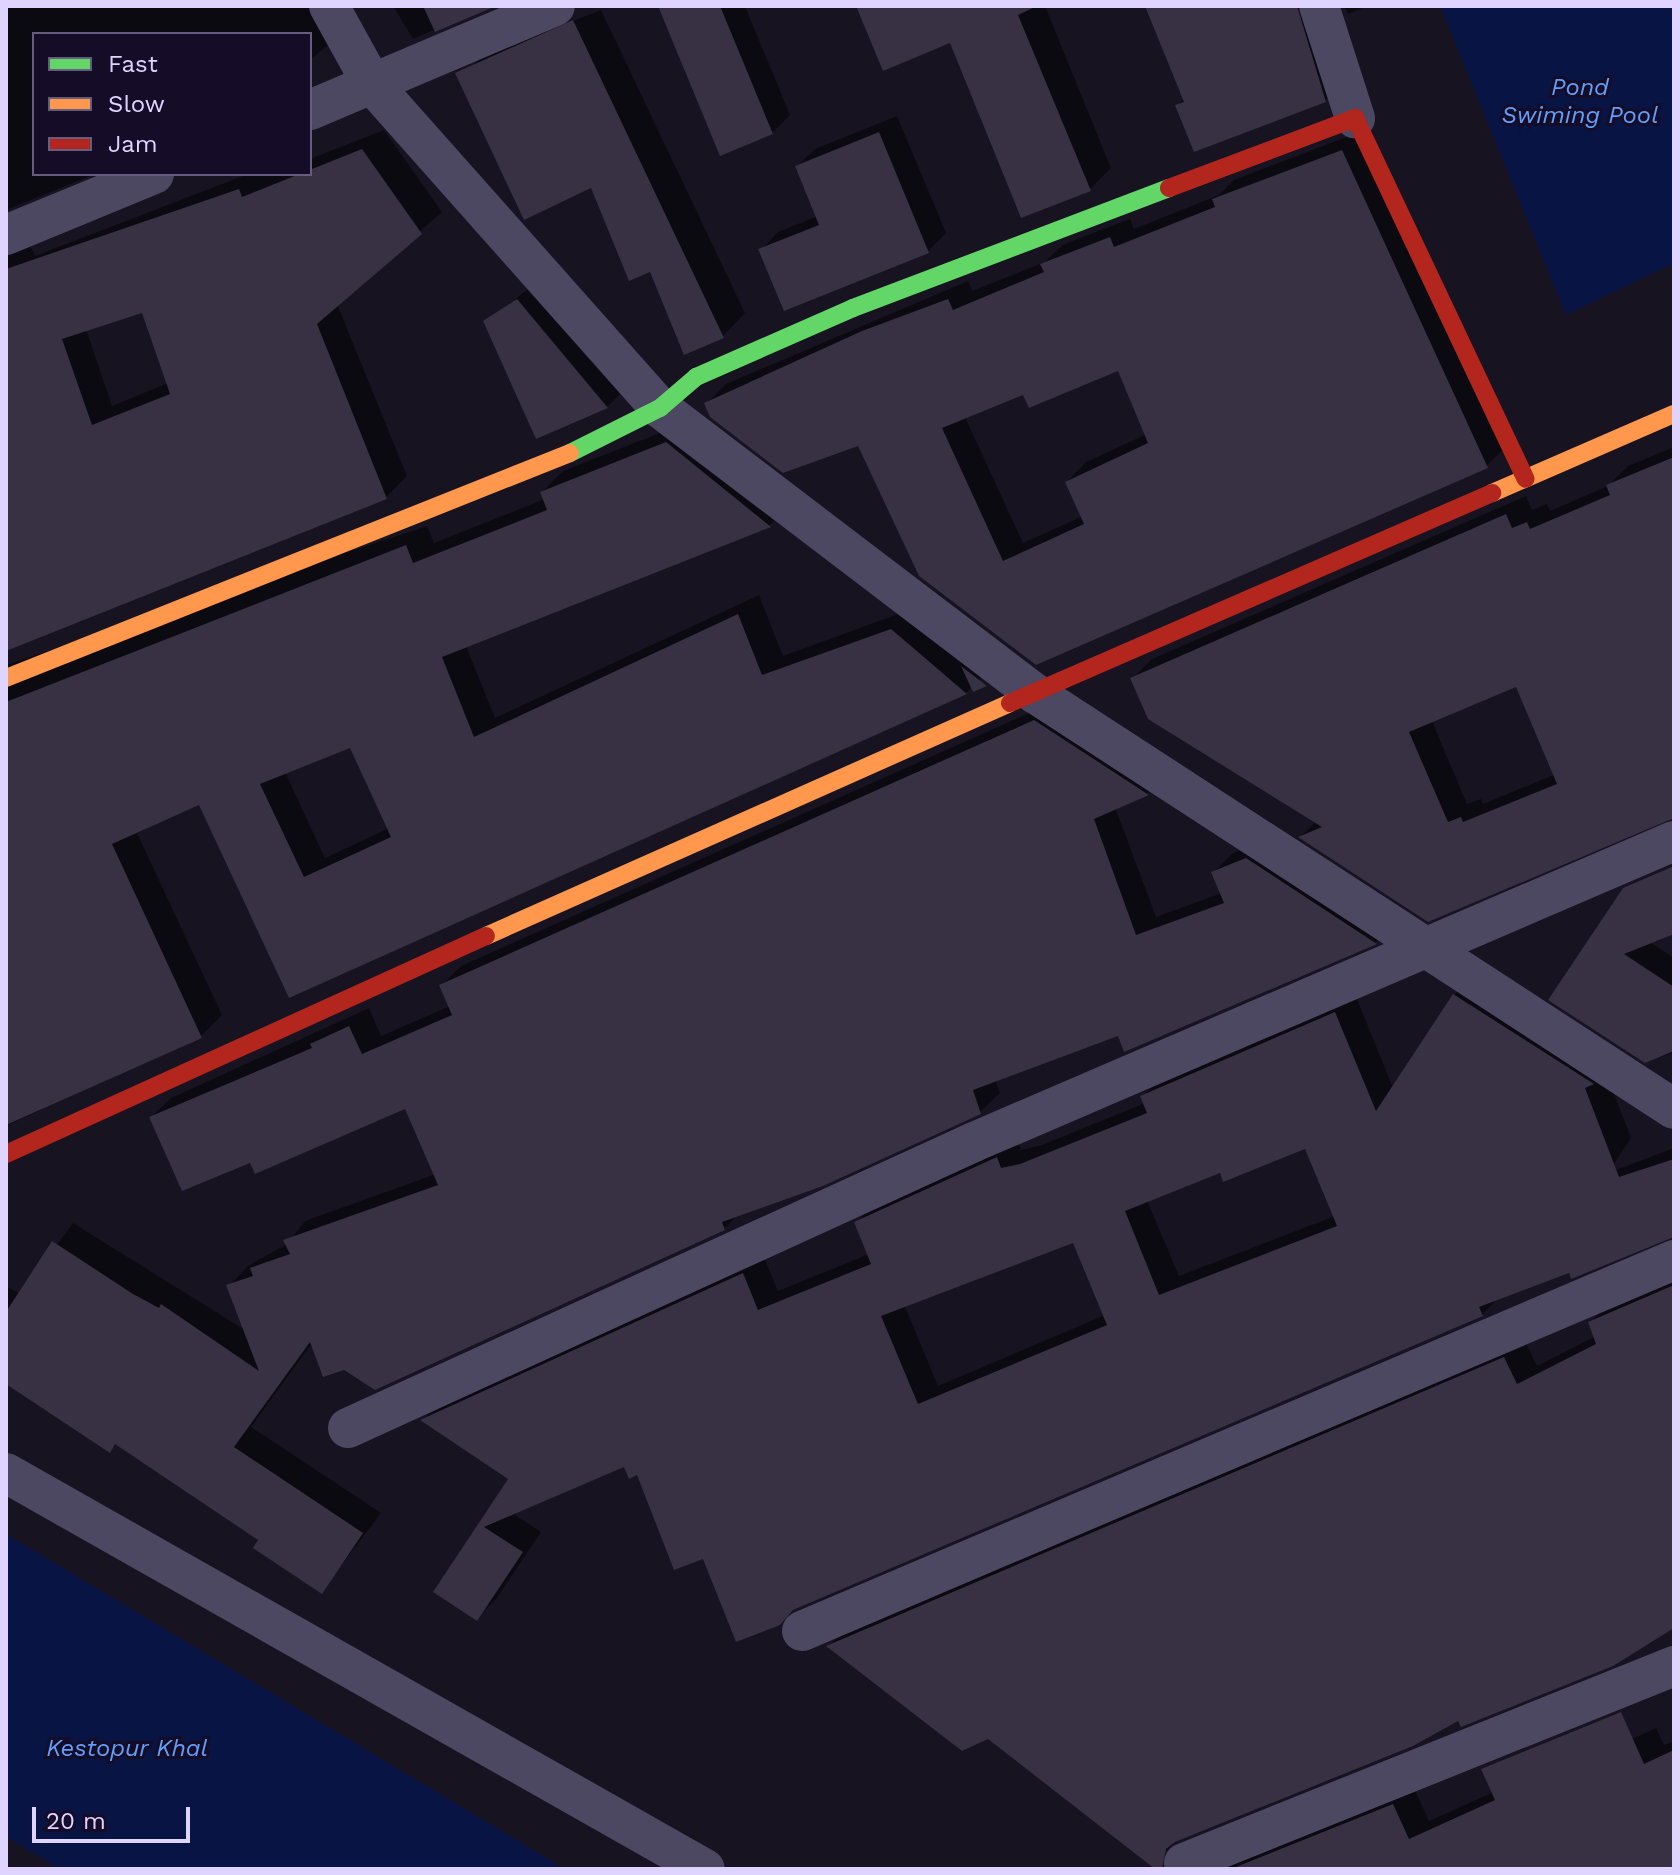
<!DOCTYPE html>
<style>
body{margin:0}
#map{position:relative;width:1680px;height:1875px;overflow:hidden;background:#171321;font-family:"Work Sans",sans-serif}
div>[style]{position:absolute}
[style*='--x']{left:calc(var(--x)*1px);top:calc(var(--y)*1px);width:calc(var(--w)*1px);rotate:calc(var(--a)*1deg)}
.water>*{inset:0;background:#081544}
.shadow>*{inset:0;background:#0007}
.building>*{inset:0;background:#373143}
.street>*{height:40px;margin:-20px;padding:0 20px;transform-origin:20px;border-radius:20px;background:#4d4862}
.fast>*{height:18px;margin:-9px;padding:0 9px;transform-origin:9px;border-radius:9px;background:#63d668}
.slow>*{height:18px;margin:-9px;padding:0 9px;transform-origin:9px;border-radius:9px;background:#ff974d}
.jam>*{height:18px;margin:-9px;padding:0 9px;transform-origin:9px;border-radius:9px;background:#b3261e}
span{translate:-50% -50%;white-space:nowrap;text-align:center;line-height:1.15;-webkit-text-stroke:6px #150d27;paint-order:stroke}
.water-label{font-size:24px;color:#619fff;font-style:italic}
.frame{position:absolute;inset:0;border:8px solid #dfd3ff;pointer-events:none}
.legend{position:absolute;left:32px;top:32px;width:280px;height:144px;box-sizing:border-box;background:#150d27;border:2px solid #665c7d;margin:0;padding:10px 14px;list-style:none;font-size:24px;color:#dfd3ff}
.legend li{display:flex;align-items:center;gap:16px;height:40px}
.legend b{width:40px;border:2px solid #665c7d}
.scale{position:absolute;left:32px;top:1807px;width:158px;height:36px;box-sizing:border-box;border:4px solid #dfd3ff;border-top:0;padding-left:10px;font-size:24px;line-height:28px;white-space:nowrap;color:#dfd3ff;-webkit-text-stroke:6px #150d27;paint-order:stroke}
</style>
<div id="map">
<div class="water">
<i style="clip-path:polygon(1440px 6px,1674px 6px,1674px 263px,1566px 315px)"></i>
<i style="clip-path:polygon(6px 1534px,565px 1869px,60px 1869px,6px 1837px)"></i>
</div>
<div class="shadow">
<i style="clip-path:polygon(6px 6px,330px 6px,345px 31px,310px 60px,310px 34px,34px 34px,34px 174px,95px 174px,6px 210px)"></i>
<i style="clip-path:polygon(393px 6px,490px 6px,413px 39px)"></i>
<i style="clip-path:polygon(660px 6px,745px 6px,790px 115px,772px 133px)"></i>
<i style="clip-path:polygon(858px 6px,1045px 6px,1111px 168px,1090px 189px,951px 41px)"></i>
<i style="clip-path:polygon(1148px 6px,1323px 6px,1346px 79px,1325px 101px,1177px 106px,1185px 98px)"></i>
<i style="clip-path:polygon(1344px 6px,1367px 6px,1348px 14px)"></i>
<i style="clip-path:polygon(601px 10px,745px 313px,723px 336px,651px 270px,592px 186px,460px 79px,482px 57px)"></i>
<i style="clip-path:polygon(897px 116px,946px 233px,928px 251px,761px 250px,778px 232px,818px 216px,797px 166px,815px 149px)"></i>
<i style="clip-path:polygon(evenodd,384px 130px,442px 212px,337px 304px,407px 476px,386px 497px,6px 649px,6px 224px,26px 237px,35px 256px,248px 174px,310px 174px,310px 159px,384px 130px,143px 311px,168px 383px,112px 406px,86px 329px,143px 311px)"></i>
<i style="clip-path:polygon(evenodd,1362px 131px,1506px 447px,1486px 466px,1036px 662px,859px 443px,706px 404px,726px 384px,968px 281px,972px 291px,1045px 262px,1062px 245px,1130px 219px,1134px 229px,1219px 195px,1234px 180px,1362px 131px,1119px 368px,1147px 434px,1086px 462px,1067px 482px,1083px 516px,1023px 543px,965px 417px,1024px 393px,1119px 368px)"></i>
<i style="clip-path:polygon(536px 283px,625px 389px,607px 407px,537px 437px,486px 322px)"></i>
<i style="clip-path:polygon(evenodd,688px 422px,790px 505px,770px 525px,466px 646px,495px 718px,759px 595px,783px 656px,912px 609px,986px 673px,966px 693px,290px 996px,200px 802px,136px 831px,222px 1015px,201px 1036px,6px 1126px,6px 665px,427px 526px,434px 543px,545px 499px,542px 492px,563px 471px,688px 422px,351px 746px,389px 828px,325px 858px,285px 772px,351px 746px)"></i>
<i style="clip-path:polygon(evenodd,1674px 447px,1674px 812px,1301px 836px,1317px 821px,1133px 678px,1152px 659px,1526px 496px,1532px 510px,1547px 504px,1550px 511px,1608px 486px,1628px 466px,1674px 447px,1517px 684px,1556px 774px,1483px 804px,1481px 799px,1467px 804px,1432px 721px,1517px 684px)"></i>
<i style="clip-path:polygon(1054px 702px,1166px 775px,1148px 793px,1115px 807px,1156px 917px,1222px 893px,1213px 873px,1233px 853px,1266px 840px,1395px 923px,1376px 942px,1126px 1050px,1120px 1034px,995px 1079px,1000px 1093px,980px 1112px,740px 1213px,724px 1229px,312px 1343px,251px 1427px,381px 1513px,322px 1591px,261px 1539px,117px 1443px,110px 1450px,6px 1382px,6px 1286px,20px 1294px,73px 1223px,245px 1330px,229px 1286px,248px 1266px,287px 1244px,305px 1221px,436px 1174px,406px 1107px,251px 1160px,151px 1117px,171px 1098px,369px 1008px,381px 1036px,450px 1006px,441px 986px,461px 966px)"></i>
<i style="clip-path:polygon(1612px 917px,1674px 958px,1674px 1053px,1646px 1061px)"></i>
<i style="clip-path:polygon(evenodd,1474px 976px,1605px 1070px,1631px 1138px,1608px 1173px,1674px 1148px,1674px 1236px,1498px 1298px,1482px 1315px,704px 1556px,638px 1473px,625px 1465px,512px 1513px,541px 1532px,496px 1599px,477px 1618px,436px 1591px,511px 1478px,423px 1420px,442px 1401px,763px 1255px,778px 1291px,869px 1254px,856px 1223px,876px 1203px,1017px 1139px,1021px 1150px,1042px 1145px,1145px 1103px,1143px 1096px,1162px 1076px,1355px 994px,1393px 1088px,1454px 995px,1474px 976px,1306px 1146px,1335px 1216px,1179px 1276px,1147px 1200px,1221px 1170px,1306px 1146px,1474px 976px,1074px 1240px,1105px 1315px,938px 1386px,904px 1304px,1074px 1240px)"></i>
<i style="clip-path:polygon(1674px 1273px,1674px 1626px,1178px 1838px,1162px 1855px,988px 1737px,829px 1646px,848px 1627px,1524px 1339px,1537px 1366px,1596px 1336px,1590px 1322px,1610px 1303px)"></i>
<i style="clip-path:polygon(1656px 1728px,1664px 1745px,1674px 1741px,1674px 1869px,1215px 1869px,1413px 1786px,1429px 1821px,1527px 1777px,1531px 1785px)"></i>
</div>
<div class="building">
<i style="clip-path:polygon(423px 6px,496px 6px,435px 32px)"></i>
<i style="clip-path:polygon(658px 6px,720px 6px,773px 134px,720px 156px)"></i>
<i style="clip-path:polygon(856px 6px,1037px 6px,1018px 15px,1091px 191px,1021px 218px,950px 43px,883px 71px)"></i>
<i style="clip-path:polygon(1145px 6px,1297px 6px,1326px 102px,1194px 152px,1175px 105px,1184px 102px)"></i>
<i style="clip-path:polygon(573px 20px,724px 338px,684px 355px,650px 272px,629px 281px,591px 188px,524px 220px,455px 73px)"></i>
<i style="clip-path:polygon(879px 132px,929px 253px,784px 311px,758px 249px,819px 225px,795px 166px)"></i>
<i style="clip-path:polygon(evenodd,362px 149px,422px 234px,317px 324px,387px 499px,6px 651px,6px 269px,239px 189px,242px 197px,362px 149px,142px 313px,170px 394px,92px 425px,62px 339px,142px 313px)"></i>
<i style="clip-path:polygon(evenodd,1342px 150px,1488px 468px,1036px 665px,919px 576px,858px 446px,783px 473px,710px 417px,704px 403px,862px 331px,948px 299px,953px 310px,1044px 272px,1040px 264px,1110px 237px,1114px 247px,1215px 207px,1212px 199px,1342px 150px,1118px 371px,1148px 443px,1065px 482px,1084px 524px,1003px 561px,942px 428px,1023px 395px,1029px 408px,1118px 371px)"></i>
<i style="clip-path:polygon(517px 299px,608px 408px,536px 439px,483px 321px)"></i>
<i style="clip-path:polygon(evenodd,666px 442px,771px 527px,442px 657px,474px 737px,738px 614px,762px 675px,891px 629px,967px 694px,289px 998px,199px 805px,112px 844px,202px 1038px,6px 1125px,6px 702px,406px 545px,413px 563px,547px 510px,540px 492px,666px 442px,350px 748px,391px 837px,304px 877px,260px 784px,350px 748px)"></i>
<i style="clip-path:polygon(evenodd,1674px 457px,1674px 818px,1428px 922px,1298px 837px,1322px 827px,1148px 719px,1130px 678px,1506px 514px,1512px 528px,1527px 522px,1530px 529px,1610px 495px,1606px 485px,1674px 457px,1516px 687px,1557px 784px,1463px 822px,1461px 817px,1448px 822px,1409px 732px,1516px 687px)"></i>
<i style="clip-path:polygon(961px 666px,987px 686px,973px 692px)"></i>
<i style="clip-path:polygon(1034px 720px,1149px 795px,1094px 819px,1136px 935px,1224px 903px,1211px 872px,1246px 858px,1377px 944px,1124px 1052px,1118px 1036px,973px 1090px,981px 1114px,823px 1186px,722px 1222px,725px 1230px,375px 1390px,344px 1370px,323px 1377px,310px 1342px,234px 1447px,363px 1533px,322px 1594px,253px 1548px,258px 1540px,115px 1444px,110px 1453px,6px 1384px,6px 1312px,52px 1241px,133px 1294px,159px 1308px,161px 1304px,259px 1371px,226px 1285px,253px 1276px,250px 1268px,290px 1254px,283px 1240px,438px 1185px,405px 1109px,255px 1174px,250px 1163px,182px 1191px,149px 1117px,312px 1048px,310px 1044px,349px 1026px,362px 1054px,452px 1015px,439px 985px)"></i>
<i style="clip-path:polygon(1674px 866px,1674px 934px,1624px 954px,1674px 987px,1674px 1051px,1645px 1063px,1548px 1000px,1623px 888px)"></i>
<i style="clip-path:polygon(evenodd,1453px 994px,1594px 1084px,1585px 1088px,1619px 1177px,1674px 1159px,1674px 1237px,1571px 1279px,1569px 1273px,1479px 1307px,1483px 1316px,793px 1610px,780px 1625px,736px 1642px,703px 1559px,674px 1570px,637px 1475px,629px 1479px,624px 1467px,484px 1527px,523px 1552px,477px 1621px,433px 1592px,508px 1479px,420px 1420px,743px 1273px,758px 1310px,871px 1264px,854px 1222px,997px 1157px,1001px 1168px,1020px 1164px,1147px 1113px,1140px 1096px,1335px 1012px,1376px 1111px,1453px 994px,1305px 1149px,1337px 1226px,1159px 1295px,1125px 1211px,1220px 1173px,1223px 1182px,1305px 1149px,1453px 994px,1073px 1243px,1107px 1325px,918px 1404px,881px 1316px,1073px 1243px)"></i>
<i style="clip-path:polygon(1674px 1285px,1674px 1628px,1613px 1666px,1461px 1727px,1458px 1721px,1413px 1746px,1175px 1842px,1166px 1849px,1162px 1869px,1155px 1869px,988px 1739px,962px 1751px,826px 1646px,1504px 1357px,1517px 1384px,1596px 1344px,1588px 1322px)"></i>
<i style="clip-path:polygon(1621px 1712px,1644px 1764px,1674px 1750px,1674px 1869px,1231px 1869px,1393px 1804px,1409px 1839px,1495px 1800px,1481px 1769px)"></i>
</div>
<div class="street">
<i style="--x:329;--y:6;--w:89;--a:61.1"></i>
<i style="--x:372;--y:84;--w:433;--a:48.4"></i>
<i style="--x:660;--y:408;--w:472;--a:37.3"></i>
<i style="--x:1036;--y:694;--w:761;--a:33.04"></i>
<i style="--x:1319;--y:6;--w:118;--a:72.2"></i>
<i style="--x:310;--y:110;--w:266;--a:-23"></i>
<i style="--x:6;--y:235;--w:160;--a:-22.4"></i>
<i style="--x:348;--y:1428;--w:688;--a:-24.55"></i>
<i style="--x:974;--y:1142;--w:762;--a:-23.27"></i>
<i style="--x:6;--y:1473;--w:803;--a:29.53"></i>
<i style="--x:802;--y:1631;--w:948;--a:-23.05"></i>
<i style="--x:1184;--y:1863;--w:528;--a:-21.9"></i>
</div>
<div class="fast">
<i style="--x:570;--y:453;--w:101;--a:-26.6"></i>
<i style="--x:660;--y:408;--w:48;--a:-40.7"></i>
<i style="--x:696;--y:377;--w:171;--a:-23.7"></i>
<i style="--x:853;--y:308;--w:338;--a:-20.8"></i>
</div>
<div class="slow">
<i style="--x:1492;--y:493;--w:198;--a:-23.5"></i>
<i style="--x:6;--y:678;--w:607;--a:-21.75"></i>
<i style="--x:486;--y:936;--w:573;--a:-23.97"></i>
</div>
<div class="jam">
<i style="--x:1169;--y:188;--w:199;--a:-20.6"></i>
<i style="--x:1355;--y:118;--w:399;--a:64.7"></i>
<i style="--x:1010;--y:703;--w:526;--a:-23.54"></i>
<i style="--x:6;--y:1154;--w:527;--a:-24.43"></i>
</div>
<div class="water-label">
<span style="left:1580px;top:102px">Pond<br>Swiming Pool</span>
<span style="left:127px;top:1749px">Kestopur Khal</span>
</div>
<div class="frame"></div>
<ul class="legend">
<li><b style="height:10px;background:#63d668"></b>Fast</li>
<li><b style="height:10px;background:#ff974d"></b>Slow</li>
<li><b style="height:10px;background:#b3261e"></b>Jam</li>
</ul>
<div class="scale">20 m</div>
</div>
